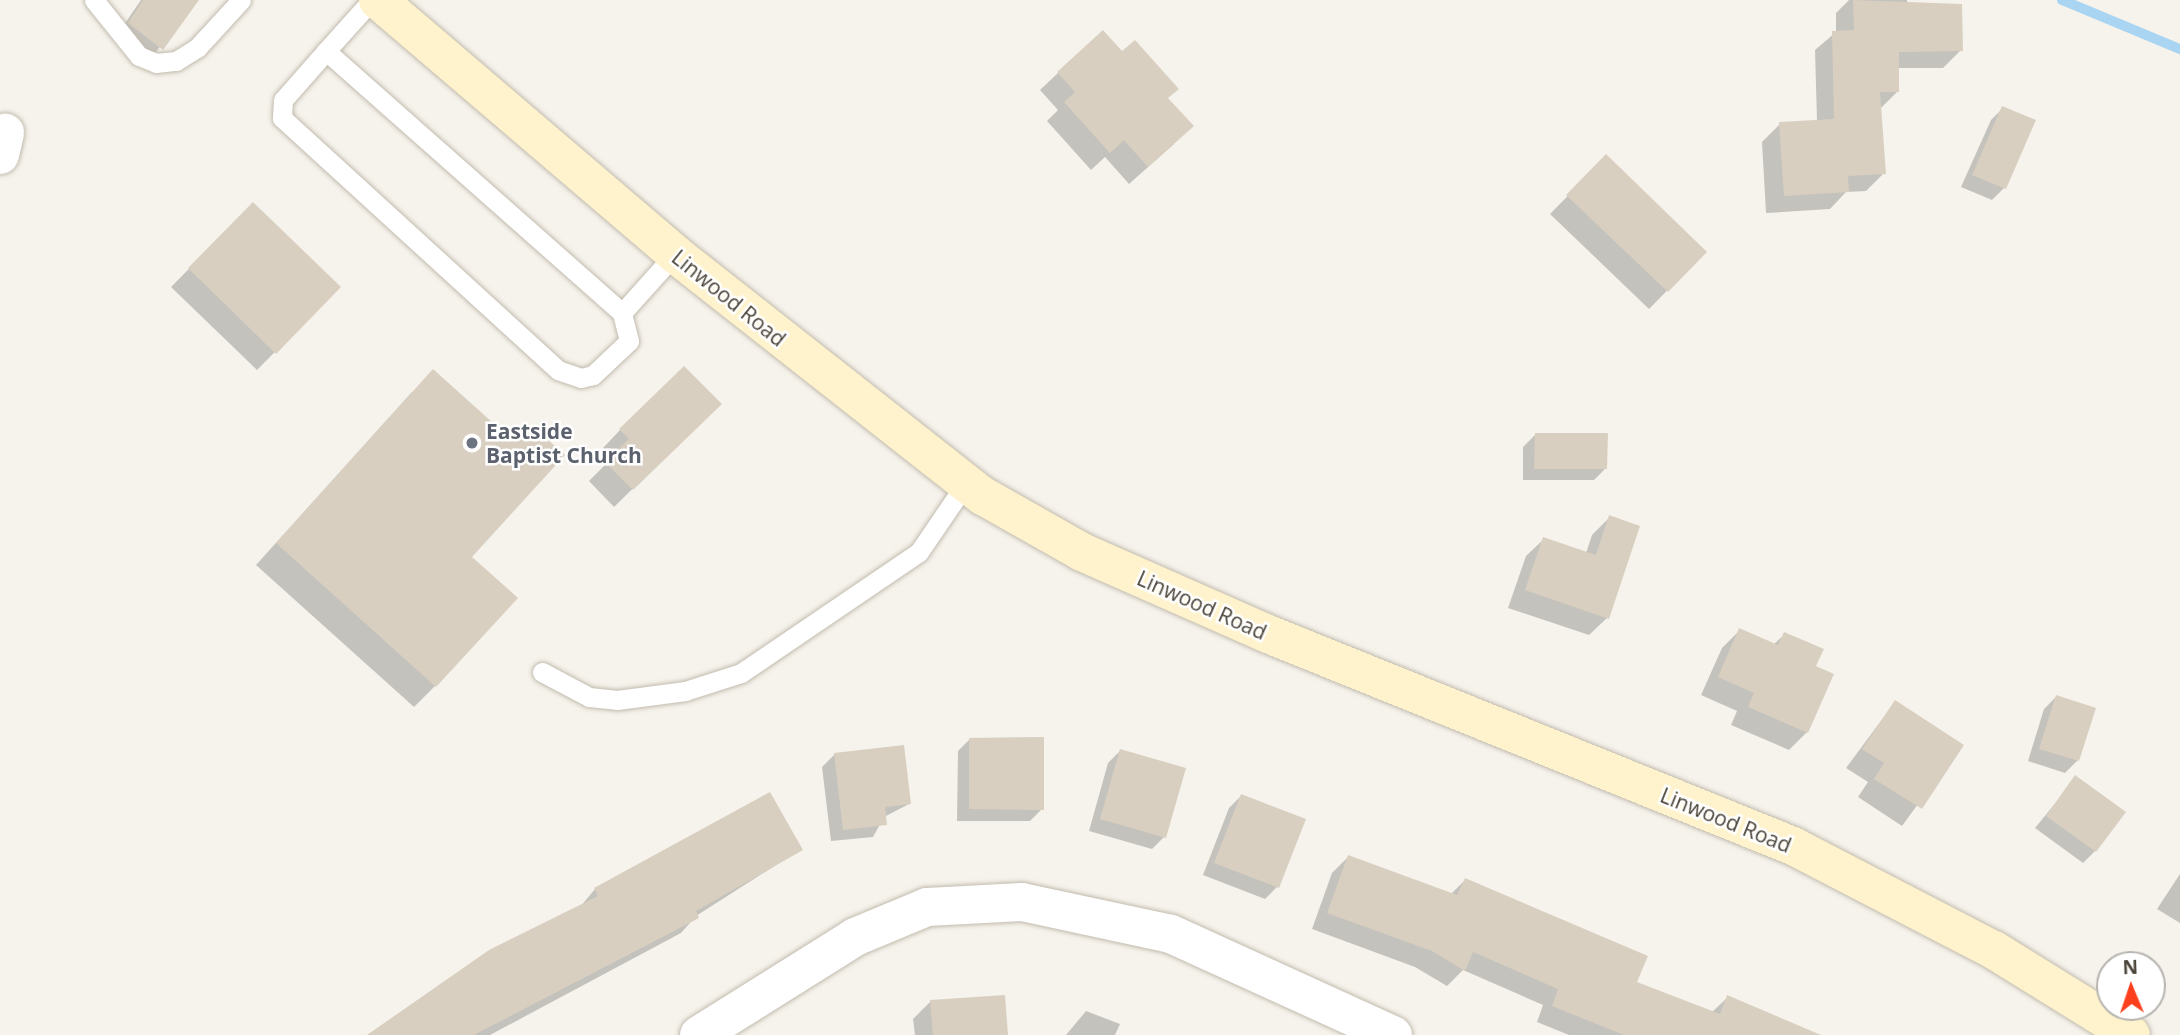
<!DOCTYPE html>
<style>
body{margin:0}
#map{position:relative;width:2180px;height:1035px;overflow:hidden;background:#f6f3ec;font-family:"Open Sans",sans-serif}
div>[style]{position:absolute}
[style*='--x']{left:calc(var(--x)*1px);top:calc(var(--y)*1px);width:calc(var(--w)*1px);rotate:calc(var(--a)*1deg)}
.shadow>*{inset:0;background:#0003}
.stream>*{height:10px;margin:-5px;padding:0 5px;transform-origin:5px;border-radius:5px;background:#a9d4f2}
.building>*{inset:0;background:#d8cfc1}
.roads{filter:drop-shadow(0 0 2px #c2bbae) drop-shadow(0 0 2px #c2bbae)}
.lane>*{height:19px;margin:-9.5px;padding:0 9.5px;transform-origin:9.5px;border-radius:9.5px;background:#fff}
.street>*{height:38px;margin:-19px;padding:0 19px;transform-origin:19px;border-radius:19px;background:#fff}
.secondary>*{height:38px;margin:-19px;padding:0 19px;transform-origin:19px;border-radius:19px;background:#fff3cd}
.dots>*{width:19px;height:19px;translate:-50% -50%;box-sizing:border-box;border:4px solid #fff;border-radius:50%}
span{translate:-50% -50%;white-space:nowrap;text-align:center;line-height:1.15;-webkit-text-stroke:5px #fff;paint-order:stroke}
.street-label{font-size:21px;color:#4b4439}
.worship-label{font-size:21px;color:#5b616d;font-weight:700}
.left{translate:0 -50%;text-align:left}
.north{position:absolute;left:2096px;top:951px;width:70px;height:70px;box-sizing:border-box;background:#fff;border:2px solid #b7b4b0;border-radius:50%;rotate:358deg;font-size:19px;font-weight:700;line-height:28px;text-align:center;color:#4b4439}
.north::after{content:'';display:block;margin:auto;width:24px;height:32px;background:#fc3f1d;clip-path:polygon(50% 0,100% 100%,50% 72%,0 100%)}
</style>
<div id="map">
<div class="shadow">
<i style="clip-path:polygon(141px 0,196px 0,149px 61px,117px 35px)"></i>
<i style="clip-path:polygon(1849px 0,1907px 0,1907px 7px,1961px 50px,1943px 68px,1897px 68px,1898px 91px,1880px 109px,1884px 173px,1866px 191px,1846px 192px,1830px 209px,1766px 213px,1762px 142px,1780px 124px,1817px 121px,1815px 50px,1836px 32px,1836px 13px)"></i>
<i style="clip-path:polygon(1058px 73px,1167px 99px,1174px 144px,1129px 184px,1105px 157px,1091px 170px,1047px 121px,1058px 110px,1040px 90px)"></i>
<i style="clip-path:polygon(2003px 108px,2034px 121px,2004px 188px,1992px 200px,1961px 187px,1991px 120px)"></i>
<i style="clip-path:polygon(1606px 157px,1705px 252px,1649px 309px,1550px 214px)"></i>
<i style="clip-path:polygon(253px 204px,339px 287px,257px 370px,171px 287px)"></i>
<i style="clip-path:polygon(412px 392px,470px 557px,435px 686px,414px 707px,256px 565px)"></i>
<i style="clip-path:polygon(719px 404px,614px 507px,589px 481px,612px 458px,603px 448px,620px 430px)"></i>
<i style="clip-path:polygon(1535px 435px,1606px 468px,1594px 480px,1523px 480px,1523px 447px)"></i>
<i style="clip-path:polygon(1610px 517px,1607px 618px,1589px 635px,1508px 608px,1526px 556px,1544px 539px,1586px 553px,1592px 535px)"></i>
<i style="clip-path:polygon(1740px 630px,1773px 645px,1785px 634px,1814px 667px,1807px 732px,1789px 750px,1731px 725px,1737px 711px,1701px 695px,1722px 648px)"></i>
<i style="clip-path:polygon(2056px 697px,2094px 709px,2077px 761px,2065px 773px,2028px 761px,2044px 709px)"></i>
<i style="clip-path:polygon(1895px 702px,1961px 745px,1902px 826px,1858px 797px,1868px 782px,1846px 768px)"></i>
<i style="clip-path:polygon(970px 739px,1042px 809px,1030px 821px,957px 821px,958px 751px)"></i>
<i style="clip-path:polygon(1120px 751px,1164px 837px,1152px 849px,1089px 831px,1108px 763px)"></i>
<i style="clip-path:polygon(834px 755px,909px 804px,884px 817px,873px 837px,831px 841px,822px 767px)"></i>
<i style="clip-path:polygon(2076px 778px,2095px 851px,2083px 863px,2035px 828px)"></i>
<i style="clip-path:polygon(1241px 796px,1277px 887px,1265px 899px,1203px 875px,1229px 808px)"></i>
<i style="clip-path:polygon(801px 849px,696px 916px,681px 933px,490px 1035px,370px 1035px,580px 907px,595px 889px)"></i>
<i style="clip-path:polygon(1348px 857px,1451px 894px,1465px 880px,1635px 983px,1711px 1013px,1728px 997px,1816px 1035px,1569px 1035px,1537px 1022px,1543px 1005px,1463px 970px,1447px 986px,1415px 967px,1312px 929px,1332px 873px)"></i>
<i style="clip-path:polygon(2180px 874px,2180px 923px,2157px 909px)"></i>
<i style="clip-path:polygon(931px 1001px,1006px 1035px,915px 1035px,913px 1019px)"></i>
<i style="clip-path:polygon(1086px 1011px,1120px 1024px,1115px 1035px,1066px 1035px)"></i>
</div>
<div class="stream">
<i style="--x:2062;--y:0;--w:128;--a:22.6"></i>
</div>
<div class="building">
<i style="clip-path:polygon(143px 0,199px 0,163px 50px,128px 23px)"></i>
<i style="clip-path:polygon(1853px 0,1962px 4px,1963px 51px,1899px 52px,1899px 92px,1880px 92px,1886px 174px,1848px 176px,1849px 192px,1784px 196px,1779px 122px,1834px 119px,1832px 31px,1854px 30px)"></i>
<i style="clip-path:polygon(1103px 30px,1122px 51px,1135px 40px,1179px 89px,1168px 98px,1194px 126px,1148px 167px,1124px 140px,1110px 153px,1064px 102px,1075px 92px,1057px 72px)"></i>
<i style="clip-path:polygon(2002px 106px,2036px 120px,2006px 189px,1972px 175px)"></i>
<i style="clip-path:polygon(1606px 154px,1707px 252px,1668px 292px,1566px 195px)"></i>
<i style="clip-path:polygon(253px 202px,341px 287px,276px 354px,188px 268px)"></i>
<i style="clip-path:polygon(684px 366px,722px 404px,633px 490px,605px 462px,629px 439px,619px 429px)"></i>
<i style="clip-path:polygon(433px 369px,513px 441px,529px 423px,565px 455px,472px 557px,518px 598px,436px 687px,276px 543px)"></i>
<i style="clip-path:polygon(1535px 433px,1608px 433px,1607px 469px,1534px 469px)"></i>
<i style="clip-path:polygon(1609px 515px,1640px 526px,1609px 619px,1525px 590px,1543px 537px,1596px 555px)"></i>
<i style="clip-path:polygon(1739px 628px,1778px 645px,1784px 632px,1824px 649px,1816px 666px,1834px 674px,1808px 733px,1748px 707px,1754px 693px,1718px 677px)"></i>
<i style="clip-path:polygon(2056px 695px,2096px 708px,2079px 761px,2039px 749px)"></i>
<i style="clip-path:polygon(1895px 700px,1964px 745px,1922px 809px,1874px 779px,1884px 763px,1862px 749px)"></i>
<i style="clip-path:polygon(1044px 737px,1044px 810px,969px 809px,969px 738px)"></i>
<i style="clip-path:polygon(904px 745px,911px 804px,885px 807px,887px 825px,843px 830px,834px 753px)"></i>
<i style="clip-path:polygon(1120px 749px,1186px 768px,1166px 838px,1100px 819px)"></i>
<i style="clip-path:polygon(2075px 775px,2126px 812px,2096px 852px,2046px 816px)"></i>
<i style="clip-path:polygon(770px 792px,803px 850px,696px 911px,699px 918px,474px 1035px,367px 1035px,489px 950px,598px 896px,594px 888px)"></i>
<i style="clip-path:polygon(1241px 794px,1306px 819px,1279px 888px,1214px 863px)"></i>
<i style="clip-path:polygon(1348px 855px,1457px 895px,1465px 878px,1648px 956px,1637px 982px,1720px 1014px,1727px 995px,1821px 1035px,1624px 1035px,1552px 1006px,1558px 989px,1473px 952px,1465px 971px,1432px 951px,1327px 913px)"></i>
<i style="clip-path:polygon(1005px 995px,1008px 1035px,933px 1035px,930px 1000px)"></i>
</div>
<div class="roads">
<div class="lane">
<i style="--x:94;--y:0;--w:72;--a:51.2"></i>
<i style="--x:139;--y:56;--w:18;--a:22"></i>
<i style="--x:156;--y:63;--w:20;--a:-6"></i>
<i style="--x:176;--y:61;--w:25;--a:-32"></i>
<i style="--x:197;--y:48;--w:65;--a:-47.5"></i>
<i style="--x:326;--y:51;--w:395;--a:41.5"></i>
<i style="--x:622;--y:313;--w:29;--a:76"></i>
<i style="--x:629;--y:341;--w:50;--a:136.6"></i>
<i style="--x:593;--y:375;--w:12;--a:166"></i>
<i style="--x:581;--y:378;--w:24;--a:-161"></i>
<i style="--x:558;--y:370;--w:374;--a:-137.6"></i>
<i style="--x:282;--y:118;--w:18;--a:-87"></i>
<i style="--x:283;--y:100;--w:65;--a:-48.7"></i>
<i style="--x:326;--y:51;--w:69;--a:-48"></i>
<i style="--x:622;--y:313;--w:79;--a:-48.1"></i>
<i style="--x:542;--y:672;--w:53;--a:28"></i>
<i style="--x:589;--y:697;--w:28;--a:6"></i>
<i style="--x:617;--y:700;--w:69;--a:-7.5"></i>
<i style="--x:685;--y:691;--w:59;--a:-17.8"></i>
<i style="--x:741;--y:673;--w:215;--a:-34.2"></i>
<i style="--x:919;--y:552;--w:83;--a:-55.7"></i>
</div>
<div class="street">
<i style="--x:0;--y:155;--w:23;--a:-77"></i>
<i style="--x:699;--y:1035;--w:184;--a:-32.1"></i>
<i style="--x:855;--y:937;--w:78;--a:-22.6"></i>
<i style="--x:927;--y:907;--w:95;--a:-3"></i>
<i style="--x:1022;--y:902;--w:152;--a:12.1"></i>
<i style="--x:1171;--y:934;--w:244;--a:24.5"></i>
</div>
<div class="secondary">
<i style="--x:378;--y:0;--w:391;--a:40.5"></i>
<i style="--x:675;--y:254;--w:392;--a:38.2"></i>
<i style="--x:983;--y:496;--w:114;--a:29.5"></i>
<i style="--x:1082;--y:552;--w:203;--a:23.8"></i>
<i style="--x:1268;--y:634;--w:566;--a:21.99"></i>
<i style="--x:1793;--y:846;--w:226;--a:27.4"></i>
<i style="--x:1994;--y:950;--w:161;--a:31.8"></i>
</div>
</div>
<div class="dots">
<i style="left:472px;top:443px;background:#6b7280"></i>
</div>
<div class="street-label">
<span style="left:729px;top:298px;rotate:39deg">Linwood Road</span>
<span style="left:1202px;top:605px;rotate:24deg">Linwood Road</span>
<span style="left:1726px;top:820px;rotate:22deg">Linwood Road</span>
</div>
<div class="worship-label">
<span class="left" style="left:486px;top:443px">Eastside<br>Baptist Church</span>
</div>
<div class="north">N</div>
</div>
